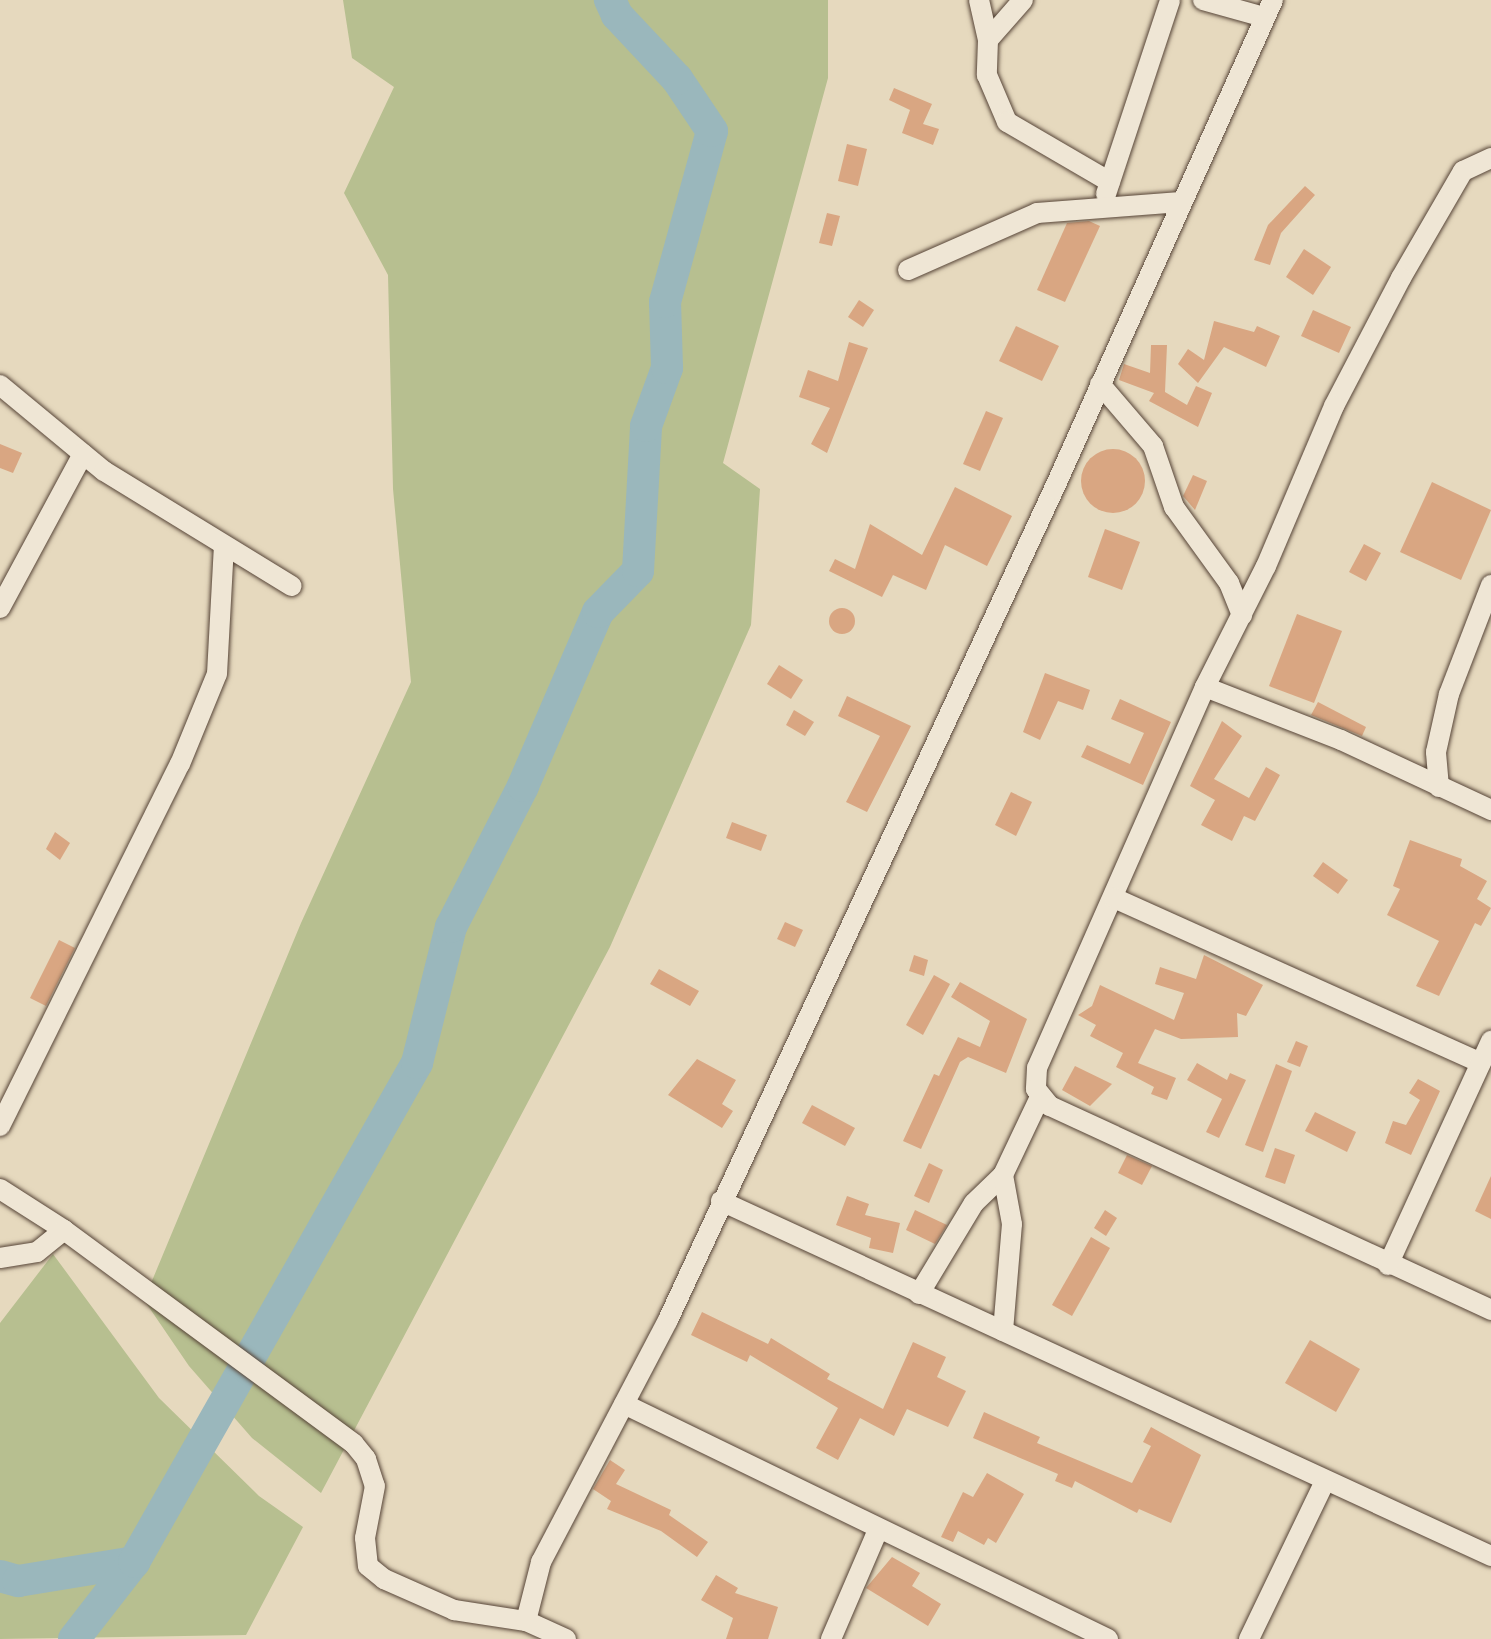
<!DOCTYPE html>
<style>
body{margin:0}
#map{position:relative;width:1491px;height:1639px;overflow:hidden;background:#e6d9be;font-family:"IM FELL Great Primer",serif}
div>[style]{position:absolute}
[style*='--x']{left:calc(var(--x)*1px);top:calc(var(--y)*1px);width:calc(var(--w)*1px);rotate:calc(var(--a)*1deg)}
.green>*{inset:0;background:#b7bf90}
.river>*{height:32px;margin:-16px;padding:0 16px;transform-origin:16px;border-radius:16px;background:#9ab7bc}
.building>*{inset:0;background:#d9a682}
.round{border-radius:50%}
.roads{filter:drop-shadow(0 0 2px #564437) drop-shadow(0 0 2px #564437)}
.minor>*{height:20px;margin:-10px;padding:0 10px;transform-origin:10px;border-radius:10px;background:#efe6d5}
span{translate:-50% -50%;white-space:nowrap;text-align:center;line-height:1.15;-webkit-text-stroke:5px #efe6d5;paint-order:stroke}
</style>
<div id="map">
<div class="green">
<i style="clip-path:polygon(343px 0,828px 0,828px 78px,723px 463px,760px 489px,751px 625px,610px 947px,321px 1493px,252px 1438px,189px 1366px,144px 1300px,301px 923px,411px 682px,393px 489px,388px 275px,344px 193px,394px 87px,352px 58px)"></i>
<i style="clip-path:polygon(53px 1254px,159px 1398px,259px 1496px,303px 1527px,246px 1635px,0 1639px,0 1323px)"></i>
</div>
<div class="river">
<i style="--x:0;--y:1576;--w:19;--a:16"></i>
<i style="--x:18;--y:1581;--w:118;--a:-9.3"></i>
<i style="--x:74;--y:1639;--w:98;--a:-52.1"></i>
<i style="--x:134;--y:1562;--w:574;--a:-60.44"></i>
<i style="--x:417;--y:1063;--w:140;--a:-76"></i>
<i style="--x:451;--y:927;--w:158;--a:-62.9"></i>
<i style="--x:523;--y:786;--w:189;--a:-66.7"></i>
<i style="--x:598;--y:612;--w:57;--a:-45.7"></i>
<i style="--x:638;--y:571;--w:145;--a:-86.8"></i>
<i style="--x:646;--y:426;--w:62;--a:-70.1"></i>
<i style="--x:667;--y:368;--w:66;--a:-91.7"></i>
<i style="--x:665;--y:302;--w:177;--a:-74.6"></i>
<i style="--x:712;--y:131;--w:63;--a:-123.9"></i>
<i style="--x:677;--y:79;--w:88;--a:-133.2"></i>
<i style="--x:617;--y:15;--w:17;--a:-115"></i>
</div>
<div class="building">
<i style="clip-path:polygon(894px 88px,932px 104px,923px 124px,939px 129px,933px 145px,902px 133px,910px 110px,889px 100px)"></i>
<i style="clip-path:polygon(847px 144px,867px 149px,858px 186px,838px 181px)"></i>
<i style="clip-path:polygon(1305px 186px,1315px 195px,1281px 233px,1270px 265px,1254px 260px,1268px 225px)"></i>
<i style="clip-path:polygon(827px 213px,840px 216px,832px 246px,819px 243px)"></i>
<i style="clip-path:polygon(1089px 221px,1100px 226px,1065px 302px,1037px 290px,1067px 223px)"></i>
<i style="clip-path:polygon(1304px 249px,1331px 267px,1313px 295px,1286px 277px)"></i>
<i style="clip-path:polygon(859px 300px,874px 310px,863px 327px,848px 317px)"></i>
<i style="clip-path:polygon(1313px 310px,1351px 327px,1339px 353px,1301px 336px)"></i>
<i style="clip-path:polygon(1214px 321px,1254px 332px,1257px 326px,1280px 336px,1266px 367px,1224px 347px,1198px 383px,1178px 364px,1188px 349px,1204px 360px)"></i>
<i style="clip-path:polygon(1016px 326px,1059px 346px,1042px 381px,999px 361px)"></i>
<i style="clip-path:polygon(849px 342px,868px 348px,827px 453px,811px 444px,830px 408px,799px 397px,808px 370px,838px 381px)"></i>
<i style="clip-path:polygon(1151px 345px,1167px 345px,1165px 392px,1187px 405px,1196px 386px,1212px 393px,1198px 427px,1149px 401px,1154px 393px,1119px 380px,1124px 364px,1150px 373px)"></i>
<i style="clip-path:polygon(986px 411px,1003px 418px,980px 471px,963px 464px)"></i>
<i style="clip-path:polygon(0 444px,22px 453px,13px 473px,0 468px)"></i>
<i class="round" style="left:1081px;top:449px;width:64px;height:64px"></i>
<i style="clip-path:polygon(1193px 475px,1207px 481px,1195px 510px,1183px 496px)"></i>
<i style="clip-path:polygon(1432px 482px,1491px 510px,1461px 580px,1400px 552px)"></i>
<i style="clip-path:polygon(955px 487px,1012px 516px,987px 566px,945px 545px,926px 590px,893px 575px,882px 597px,829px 571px,835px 559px,855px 569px,870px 524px,922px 555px)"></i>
<i style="clip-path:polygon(1105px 529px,1140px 542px,1122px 590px,1088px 577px)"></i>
<i style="clip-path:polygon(1364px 544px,1381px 553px,1366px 581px,1349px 572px)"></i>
<i class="round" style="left:829px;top:608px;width:26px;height:26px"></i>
<i style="clip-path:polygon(1297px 614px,1342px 631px,1314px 703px,1269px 686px)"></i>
<i style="clip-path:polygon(779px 665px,803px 680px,791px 699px,767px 684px)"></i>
<i style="clip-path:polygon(1045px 673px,1090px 690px,1083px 710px,1058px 701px,1040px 740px,1023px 732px)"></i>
<i style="clip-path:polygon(847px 696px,911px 726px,867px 812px,846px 802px,880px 736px,838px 716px)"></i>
<i style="clip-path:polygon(1120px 699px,1171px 722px,1143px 785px,1081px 757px,1087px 745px,1130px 764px,1144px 733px,1111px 719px)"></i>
<i style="clip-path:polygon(1318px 702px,1366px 727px,1362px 736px,1311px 715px)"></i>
<i style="clip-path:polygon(794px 710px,814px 722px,805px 736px,786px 725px)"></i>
<i style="clip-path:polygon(1222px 721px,1242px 736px,1214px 779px,1249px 798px,1266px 767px,1280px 775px,1255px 821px,1244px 816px,1232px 841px,1201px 825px,1215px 800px,1190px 786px)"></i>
<i style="clip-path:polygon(1011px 792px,1032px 802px,1016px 836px,995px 825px)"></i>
<i style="clip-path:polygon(732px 822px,767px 835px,761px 851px,726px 838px)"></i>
<i style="clip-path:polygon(55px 832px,70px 843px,60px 860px,46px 849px)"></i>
<i style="clip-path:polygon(1410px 840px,1462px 859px,1460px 866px,1487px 881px,1477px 899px,1491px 908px,1481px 926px,1475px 923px,1439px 996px,1416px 986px,1439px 941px,1387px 915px,1400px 889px,1393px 886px)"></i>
<i style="clip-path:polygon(1323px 862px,1348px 880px,1338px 894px,1313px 876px)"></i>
<i style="clip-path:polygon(785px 922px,803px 930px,795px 947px,777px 939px)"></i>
<i style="clip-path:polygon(59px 940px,75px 948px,46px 1006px,30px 998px)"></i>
<i style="clip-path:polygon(914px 955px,928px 960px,924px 976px,909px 971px)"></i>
<i style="clip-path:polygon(1204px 955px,1263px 985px,1246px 1016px,1237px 1013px,1238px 1037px,1181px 1039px,1155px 1029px,1138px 1063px,1176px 1078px,1167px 1100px,1151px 1094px,1154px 1087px,1116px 1067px,1123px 1053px,1090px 1036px,1096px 1025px,1078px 1015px,1092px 1006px,1100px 985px,1174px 1020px,1184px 993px,1155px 984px,1160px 967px,1196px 979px)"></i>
<i style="clip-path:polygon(659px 969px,699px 991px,690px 1006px,650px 984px)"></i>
<i style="clip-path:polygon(934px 975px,950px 984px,923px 1035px,906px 1025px)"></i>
<i style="clip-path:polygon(960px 982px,1027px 1019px,1006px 1073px,968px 1057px,960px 1062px,921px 1149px,903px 1141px,934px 1074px,939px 1076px,958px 1037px,980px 1047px,990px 1021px,951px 997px)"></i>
<i style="clip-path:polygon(1296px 1041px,1308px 1046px,1300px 1067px,1287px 1062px)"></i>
<i style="clip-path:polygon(697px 1059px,736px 1080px,722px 1104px,733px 1111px,722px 1128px,668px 1095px)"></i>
<i style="clip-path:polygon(1197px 1063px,1227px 1080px,1230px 1073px,1246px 1080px,1219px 1138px,1206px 1132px,1222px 1099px,1187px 1080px)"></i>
<i style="clip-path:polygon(1276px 1064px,1292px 1071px,1263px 1152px,1245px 1145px)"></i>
<i style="clip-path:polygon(1075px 1066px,1112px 1084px,1090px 1106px,1062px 1090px)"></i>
<i style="clip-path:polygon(1418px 1079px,1440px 1091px,1411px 1155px,1385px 1143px,1393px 1121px,1406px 1125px,1420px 1100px,1409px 1093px)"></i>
<i style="clip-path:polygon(812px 1105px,855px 1128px,845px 1146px,802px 1123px)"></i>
<i style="clip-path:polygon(1315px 1112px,1356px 1132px,1347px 1152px,1305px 1131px)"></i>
<i style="clip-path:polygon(1275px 1148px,1295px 1155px,1285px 1184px,1265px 1177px)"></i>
<i style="clip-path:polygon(1127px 1155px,1152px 1166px,1142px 1185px,1118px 1173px)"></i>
<i style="clip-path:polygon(929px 1163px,943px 1170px,929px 1203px,914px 1196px)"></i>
<i style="clip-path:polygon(1491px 1176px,1491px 1219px,1475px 1211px)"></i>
<i style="clip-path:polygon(847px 1196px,869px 1204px,865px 1215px,900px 1223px,893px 1253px,869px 1248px,871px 1238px,836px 1225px)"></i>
<i style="clip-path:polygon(915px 1210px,947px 1225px,935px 1244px,906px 1230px)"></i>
<i style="clip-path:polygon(1105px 1210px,1117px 1218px,1106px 1236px,1094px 1228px)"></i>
<i style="clip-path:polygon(1091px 1237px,1110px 1248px,1072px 1316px,1052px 1305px)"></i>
<i style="clip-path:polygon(702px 1312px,768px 1344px,771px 1338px,830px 1374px,827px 1379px,883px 1409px,913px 1342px,946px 1357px,937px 1377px,966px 1391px,948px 1427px,907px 1409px,894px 1436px,860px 1418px,838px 1460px,816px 1448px,838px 1408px,750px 1355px,747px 1362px,691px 1335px)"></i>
<i style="clip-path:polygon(1310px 1340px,1360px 1369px,1336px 1412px,1285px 1383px)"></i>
<i style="clip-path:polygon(984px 1412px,1040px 1437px,1037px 1443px,1132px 1483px,1151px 1446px,1143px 1442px,1151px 1427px,1201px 1455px,1171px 1523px,1139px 1509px,1137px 1513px,1075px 1481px,1072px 1488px,1055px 1481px,1058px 1474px,973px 1438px)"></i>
<i style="clip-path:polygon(610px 1460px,625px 1470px,616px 1484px,671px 1510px,669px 1515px,708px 1542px,697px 1557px,661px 1531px,607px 1509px,611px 1501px,593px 1489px)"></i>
<i style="clip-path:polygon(987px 1473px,1024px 1494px,996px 1543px,988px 1538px,984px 1545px,958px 1531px,953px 1542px,941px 1537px,963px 1492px,973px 1497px)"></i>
<i style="clip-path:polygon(892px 1557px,920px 1573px,912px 1586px,941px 1604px,928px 1626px,866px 1588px)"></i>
<i style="clip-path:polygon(716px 1575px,738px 1588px,735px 1593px,778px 1607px,768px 1639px,726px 1639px,733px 1618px,701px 1600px)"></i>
</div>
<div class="roads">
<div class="minor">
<i style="--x:979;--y:0;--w:41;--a:77.3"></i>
<i style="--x:988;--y:40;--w:35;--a:92"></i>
<i style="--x:987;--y:75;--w:51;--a:66.9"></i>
<i style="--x:1007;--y:122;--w:119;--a:30.2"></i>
<i style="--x:1203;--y:0;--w:63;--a:15.6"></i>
<i style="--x:988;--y:40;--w:53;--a:-48.8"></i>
<i style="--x:1491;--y:158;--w:31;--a:155"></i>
<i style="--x:1463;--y:171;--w:124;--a:120.1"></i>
<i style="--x:1401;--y:278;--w:144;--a:117.6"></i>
<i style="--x:1334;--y:406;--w:174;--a:113"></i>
<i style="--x:1266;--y:566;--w:136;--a:116.8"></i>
<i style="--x:1205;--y:687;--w:146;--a:21.3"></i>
<i style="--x:1341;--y:740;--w:166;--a:25"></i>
<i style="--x:1106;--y:194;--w:204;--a:-71.7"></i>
<i style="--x:908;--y:270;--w:141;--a:-23.8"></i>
<i style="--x:1037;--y:213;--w:144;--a:-4.4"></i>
<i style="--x:1100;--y:384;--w:82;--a:49.5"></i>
<i style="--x:1153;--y:446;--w:65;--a:71"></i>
<i style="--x:1174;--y:507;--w:94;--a:54.1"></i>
<i style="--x:1229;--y:583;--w:35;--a:68"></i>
<i style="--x:0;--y:385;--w:135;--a:39.6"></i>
<i style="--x:104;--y:471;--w:220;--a:31.5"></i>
<i style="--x:0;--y:608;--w:175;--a:-61.7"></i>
<i style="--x:1205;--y:687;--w:416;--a:113.8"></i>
<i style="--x:1037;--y:1068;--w:21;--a:93"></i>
<i style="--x:1036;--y:1089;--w:22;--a:51"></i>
<i style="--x:1050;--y:1106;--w:486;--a:24.8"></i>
<i style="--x:1439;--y:787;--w:35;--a:-95"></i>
<i style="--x:1436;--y:752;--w:59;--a:-77.4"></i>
<i style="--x:1449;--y:694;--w:117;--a:-68.9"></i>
<i style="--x:1114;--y:898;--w:402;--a:24.2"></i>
<i style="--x:0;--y:1126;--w:404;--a:-63.6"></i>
<i style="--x:180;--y:764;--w:97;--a:-67.7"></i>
<i style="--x:217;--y:674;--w:128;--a:-86.9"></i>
<i style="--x:0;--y:1189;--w:76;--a:32.6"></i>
<i style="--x:64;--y:1230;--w:360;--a:36.4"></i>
<i style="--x:354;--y:1444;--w:19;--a:51"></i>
<i style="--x:366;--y:1459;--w:28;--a:72"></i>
<i style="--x:375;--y:1486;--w:53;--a:100.9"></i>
<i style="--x:365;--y:1538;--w:28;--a:84"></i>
<i style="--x:368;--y:1566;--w:21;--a:39"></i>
<i style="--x:384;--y:1579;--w:77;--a:23.9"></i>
<i style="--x:454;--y:1610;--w:73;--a:8.7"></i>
<i style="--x:721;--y:1201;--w:848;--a:24.75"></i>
<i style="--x:0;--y:1258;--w:37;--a:-9"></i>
<i style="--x:37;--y:1252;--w:35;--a:-39"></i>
<i style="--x:1388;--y:1265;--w:247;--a:-65.3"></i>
<i style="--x:919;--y:1294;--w:106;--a:-58.9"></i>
<i style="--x:974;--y:1203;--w:40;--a:-44"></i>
<i style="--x:1003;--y:1175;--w:86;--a:-64.6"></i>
<i style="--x:1003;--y:1331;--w:107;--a:-85.2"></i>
<i style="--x:1012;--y:1224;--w:50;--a:-100.4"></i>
<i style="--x:624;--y:1404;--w:538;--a:25.9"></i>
<i style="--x:566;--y:1639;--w:44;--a:-155.8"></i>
<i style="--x:526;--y:1621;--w:61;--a:-75.7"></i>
<i style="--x:541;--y:1562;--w:273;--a:-62.3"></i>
<i style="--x:668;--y:1320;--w:916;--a:-65.09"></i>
<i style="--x:1054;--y:489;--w:536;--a:-65.87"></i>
<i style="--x:831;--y:1639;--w:119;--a:-66.7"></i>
<i style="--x:1249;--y:1639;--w:175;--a:-64.3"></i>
</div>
</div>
</div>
